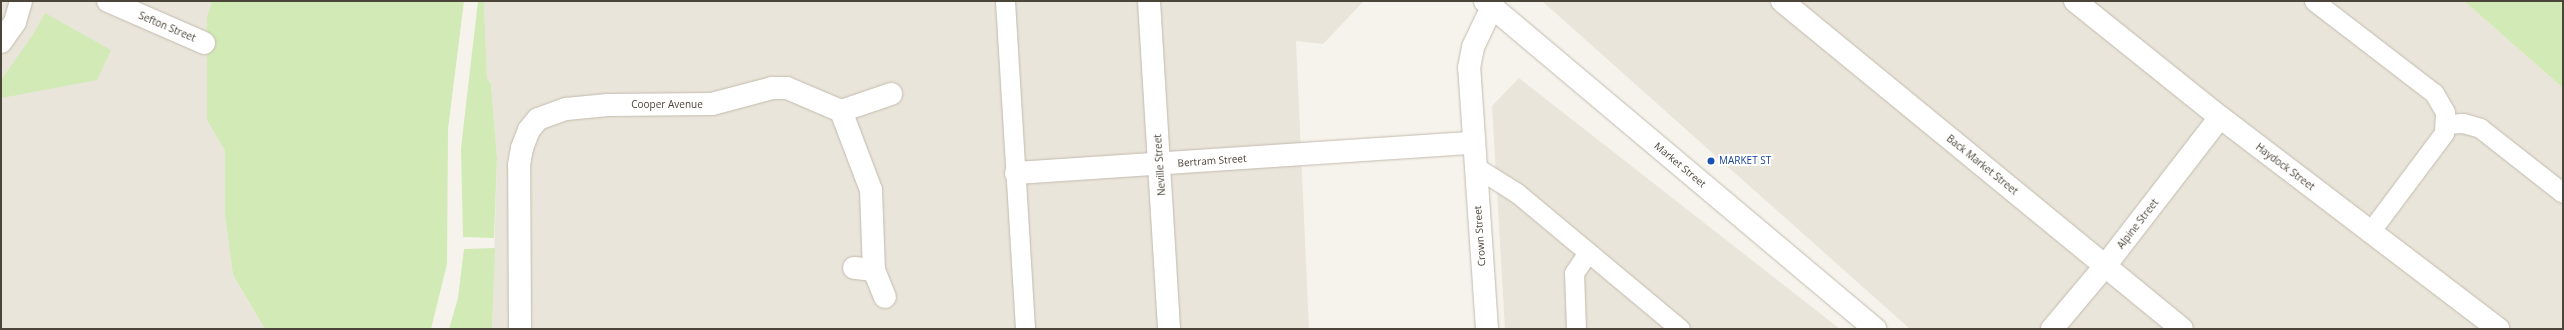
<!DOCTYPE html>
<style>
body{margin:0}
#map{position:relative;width:2564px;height:330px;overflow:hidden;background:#f6f3ec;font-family:"Open Sans",sans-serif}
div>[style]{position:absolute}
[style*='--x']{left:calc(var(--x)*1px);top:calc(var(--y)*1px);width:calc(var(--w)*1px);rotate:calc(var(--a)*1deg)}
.residential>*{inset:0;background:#eae5da}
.green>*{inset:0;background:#d2eab5}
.roads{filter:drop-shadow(0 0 1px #c2bbae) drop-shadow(0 0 1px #c2bbae)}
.service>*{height:19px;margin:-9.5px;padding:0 9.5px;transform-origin:9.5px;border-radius:9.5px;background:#fff}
.minor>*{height:22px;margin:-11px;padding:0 11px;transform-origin:11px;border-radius:11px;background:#fff}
.tertiary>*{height:22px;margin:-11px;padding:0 11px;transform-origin:11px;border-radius:11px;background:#fff}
.dots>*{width:11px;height:11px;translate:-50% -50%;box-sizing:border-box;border:2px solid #fff;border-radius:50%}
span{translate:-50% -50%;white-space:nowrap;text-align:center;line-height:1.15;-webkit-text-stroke:4px #fff;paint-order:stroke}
.street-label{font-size:10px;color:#4b4439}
.transit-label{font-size:10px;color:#164399}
.left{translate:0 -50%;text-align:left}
.frame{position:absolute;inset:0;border:2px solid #4b4439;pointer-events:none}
</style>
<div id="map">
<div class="residential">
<i style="clip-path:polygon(1px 1px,212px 1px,207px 16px,207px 120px,225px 151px,225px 216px,233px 275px,265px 329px,1px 329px)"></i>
<i style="clip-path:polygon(484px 1px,1364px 1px,1323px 44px,1296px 41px,1309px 329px,492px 329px,497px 158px,491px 84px,487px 78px)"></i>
<i style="clip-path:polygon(1542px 1px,2464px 1px,2563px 88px,2563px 329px,1910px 329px)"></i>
<i style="clip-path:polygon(1519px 78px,1840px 329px,1505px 329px,1492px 106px)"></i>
</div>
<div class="green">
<i style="clip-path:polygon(212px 1px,464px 1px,448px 129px,447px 264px,431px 329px,265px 329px,233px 275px,225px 216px,225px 151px,207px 120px,207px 16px)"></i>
<i style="clip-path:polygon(478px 1px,484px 1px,487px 78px,491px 84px,497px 158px,494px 238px,463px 237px,461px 148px)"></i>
<i style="clip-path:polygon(2464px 1px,2563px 1px,2563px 88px)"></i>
<i style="clip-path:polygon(45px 13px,111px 50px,97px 80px,1px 98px,1px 80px,32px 36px)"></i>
<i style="clip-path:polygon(495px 248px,492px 329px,449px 329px,458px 298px,464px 249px)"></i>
</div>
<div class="roads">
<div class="service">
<i style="--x:1005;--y:1;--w:329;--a:86.5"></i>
<i style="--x:2314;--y:1;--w:151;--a:37.5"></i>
<i style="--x:2434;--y:93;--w:22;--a:60"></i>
<i style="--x:2445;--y:112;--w:21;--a:93"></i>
<i style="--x:2444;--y:133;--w:124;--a:126.8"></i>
<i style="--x:2445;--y:124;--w:18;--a:-3"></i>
<i style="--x:2463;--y:123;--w:18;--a:16"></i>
<i style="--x:2480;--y:128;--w:105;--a:38.1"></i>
<i style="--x:1474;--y:166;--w:51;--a:32.1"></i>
<i style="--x:1517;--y:193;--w:212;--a:39.8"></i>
<i style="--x:1576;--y:329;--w:56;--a:-92"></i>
<i style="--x:1574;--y:273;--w:25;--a:-56"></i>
</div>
<div class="minor">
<i style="--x:108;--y:1;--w:105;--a:23.6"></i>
<i style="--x:1149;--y:1;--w:329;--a:86.5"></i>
<i style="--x:1782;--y:1;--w:517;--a:39.35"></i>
<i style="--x:2075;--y:1;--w:186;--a:38.7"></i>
<i style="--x:2220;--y:117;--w:350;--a:37.3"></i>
<i style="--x:1;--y:42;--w:24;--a:-55"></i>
<i style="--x:15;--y:22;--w:22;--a:-74"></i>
<i style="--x:841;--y:111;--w:53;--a:-18.8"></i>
<i style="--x:1016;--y:173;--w:458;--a:-3.8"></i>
<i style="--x:874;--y:270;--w:29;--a:68"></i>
<i style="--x:520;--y:329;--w:164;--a:-90.3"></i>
<i style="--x:519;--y:165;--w:17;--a:-80"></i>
<i style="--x:522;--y:148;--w:19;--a:-69"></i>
<i style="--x:529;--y:130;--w:14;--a:-51"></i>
<i style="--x:538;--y:119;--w:30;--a:-20"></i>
<i style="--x:566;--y:109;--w:42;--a:-5.4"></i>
<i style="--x:608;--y:105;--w:104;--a:-0.6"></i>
<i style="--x:712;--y:104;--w:62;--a:-14.9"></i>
<i style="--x:772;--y:88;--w:15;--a:0"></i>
<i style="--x:787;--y:88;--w:59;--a:23.1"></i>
<i style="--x:841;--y:111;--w:85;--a:69.2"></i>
<i style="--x:871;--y:190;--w:80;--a:87.9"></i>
<i style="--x:874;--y:270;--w:20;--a:-174"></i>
<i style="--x:1487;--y:329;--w:262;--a:-93.9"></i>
<i style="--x:1469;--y:68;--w:21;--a:-79"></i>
<i style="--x:1473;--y:47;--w:44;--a:-64.6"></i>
<i style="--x:2052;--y:329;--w:82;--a:-49.9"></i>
<i style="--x:2105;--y:266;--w:188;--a:-52.3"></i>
</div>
<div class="tertiary">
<i style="--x:1485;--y:1;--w:510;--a:40.06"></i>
</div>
</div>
<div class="dots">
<i style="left:1711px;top:161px;background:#1a4fb4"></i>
</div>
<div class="street-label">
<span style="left:167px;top:27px;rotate:23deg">Sefton Street</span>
<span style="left:667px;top:105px">Cooper Avenue</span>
<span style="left:1212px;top:161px;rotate:-4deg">Bertram Street</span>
<span style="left:1160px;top:165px;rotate:-94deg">Neville Street</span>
<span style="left:1680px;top:165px;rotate:40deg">Market Street</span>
<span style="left:1982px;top:165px;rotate:39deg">Back Market Street</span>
<span style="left:2285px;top:167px;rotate:37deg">Haydock Street</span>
<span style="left:2138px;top:224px;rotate:-52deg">Alpine Street</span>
<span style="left:1480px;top:236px;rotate:-94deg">Crown Street</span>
</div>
<div class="transit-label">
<span class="left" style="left:1719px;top:161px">MARKET ST</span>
</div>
<div class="frame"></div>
</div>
